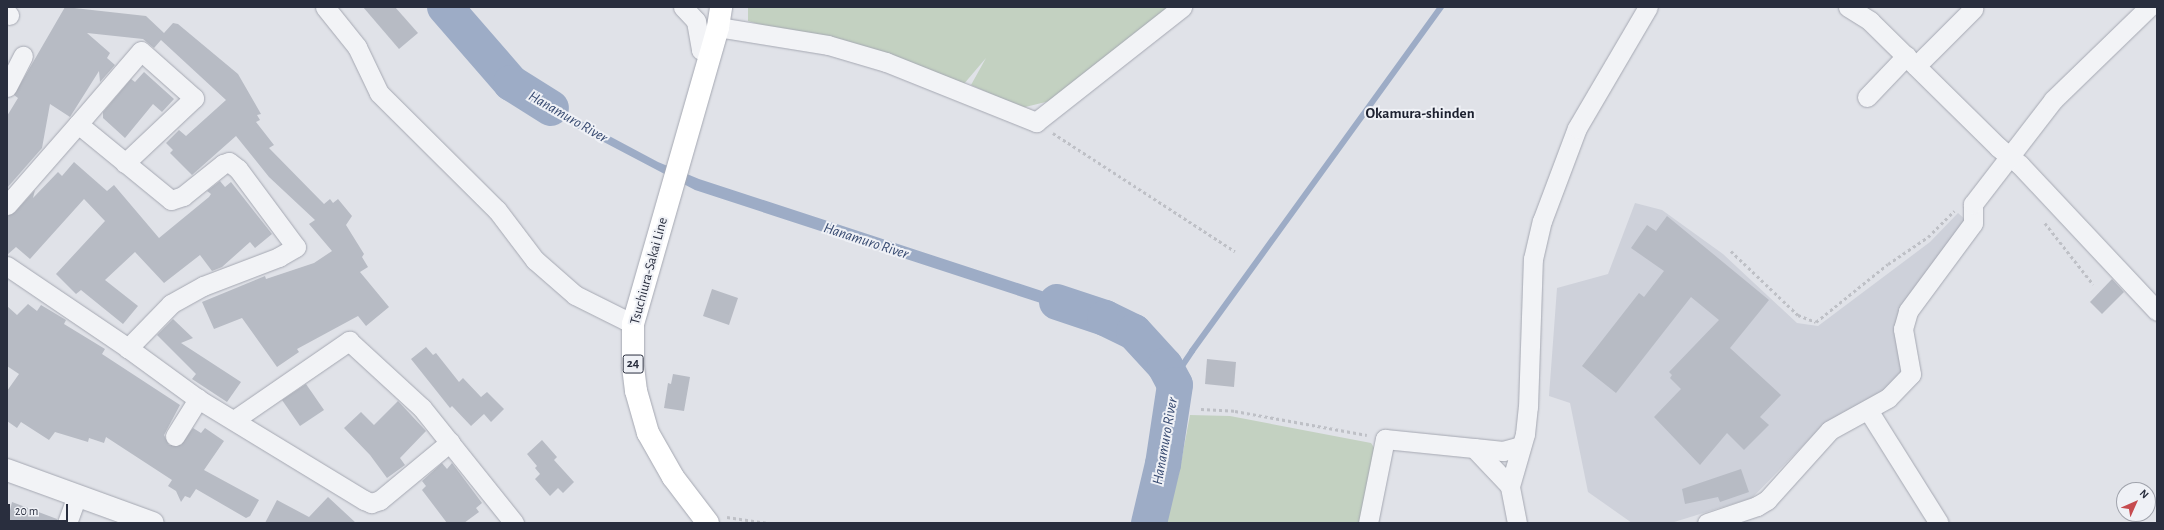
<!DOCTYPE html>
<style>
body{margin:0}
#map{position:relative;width:2164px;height:530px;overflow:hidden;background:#e0e2e8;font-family:"Alegreya Sans",sans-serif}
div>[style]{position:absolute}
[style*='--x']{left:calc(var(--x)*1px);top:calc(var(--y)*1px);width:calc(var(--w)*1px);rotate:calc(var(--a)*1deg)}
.built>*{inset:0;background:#ced1da}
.green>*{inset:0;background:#c3d1c1}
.water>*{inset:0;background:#9dacc6}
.stream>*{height:6px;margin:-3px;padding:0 3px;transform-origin:3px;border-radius:3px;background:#9dacc6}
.river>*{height:36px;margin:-18px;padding:0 18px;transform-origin:18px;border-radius:18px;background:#9dacc6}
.building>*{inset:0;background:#b7bbc4}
.path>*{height:2.5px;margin-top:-1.25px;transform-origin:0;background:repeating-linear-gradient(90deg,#bec0c6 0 3px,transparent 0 6px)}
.roads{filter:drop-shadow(0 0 1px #a5a8b2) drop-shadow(0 0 1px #a5a8b2)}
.minor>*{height:19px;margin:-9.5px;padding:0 9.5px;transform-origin:9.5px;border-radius:9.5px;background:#f2f3f6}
.tertiary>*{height:22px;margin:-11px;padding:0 11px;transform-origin:11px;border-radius:11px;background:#f2f3f6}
.primary>*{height:22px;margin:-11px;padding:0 11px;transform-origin:11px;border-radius:11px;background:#fff}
span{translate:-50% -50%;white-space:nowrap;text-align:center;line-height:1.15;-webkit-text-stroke:4px #eff1f6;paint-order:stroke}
.shield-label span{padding:1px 3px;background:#eff1f6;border:1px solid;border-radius:3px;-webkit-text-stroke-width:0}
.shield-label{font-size:13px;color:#292e3e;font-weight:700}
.street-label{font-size:14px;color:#292e3e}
.neighbourhood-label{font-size:15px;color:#1c202f;font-weight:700}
.water-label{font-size:15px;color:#364970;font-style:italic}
.frame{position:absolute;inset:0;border:8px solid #292e3e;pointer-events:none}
.north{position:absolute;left:2116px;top:482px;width:40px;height:40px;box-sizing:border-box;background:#eff1f6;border:1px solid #a0a3ac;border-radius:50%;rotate:45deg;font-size:11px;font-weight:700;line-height:16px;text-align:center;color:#292e3e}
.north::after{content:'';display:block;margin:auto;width:14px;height:18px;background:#c64b4f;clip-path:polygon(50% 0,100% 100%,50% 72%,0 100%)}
.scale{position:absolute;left:8px;top:504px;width:60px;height:18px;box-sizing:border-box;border:2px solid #292e3e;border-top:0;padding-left:5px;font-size:12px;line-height:14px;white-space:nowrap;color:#292e3e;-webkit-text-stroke:3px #eff1f6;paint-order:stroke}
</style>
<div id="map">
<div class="built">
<i style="clip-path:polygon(1635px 203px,1662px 210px,1723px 254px,1797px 323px,1818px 326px,1930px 242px,1958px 213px,1967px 221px,1898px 315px,1902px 372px,1882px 393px,1825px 423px,1752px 498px,1671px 523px,1632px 523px,1588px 492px,1570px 403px,1549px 396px,1557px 288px,1608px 274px)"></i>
</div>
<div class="green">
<i style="clip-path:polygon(748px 7px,1169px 7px,1054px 100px,1021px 108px,971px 85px,986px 58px,963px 85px,748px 21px)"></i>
<i style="clip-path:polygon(1190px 415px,1230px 416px,1371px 443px,1375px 449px,1360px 523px,1166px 523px,1179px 473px)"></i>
</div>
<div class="water">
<i style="clip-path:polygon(513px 78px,531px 92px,583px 122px,658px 162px,699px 179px,1106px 312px,1102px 323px,695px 190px,539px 108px,507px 88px)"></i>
</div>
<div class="stream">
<i style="--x:1175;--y:385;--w:20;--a:-70"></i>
<i style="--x:1182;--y:366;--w:18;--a:-56"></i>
<i style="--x:1192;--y:351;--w:425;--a:-54.1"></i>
</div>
<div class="river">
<i style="--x:445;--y:7;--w:101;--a:49"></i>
<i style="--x:511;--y:83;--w:47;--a:32"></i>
<i style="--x:1057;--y:302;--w:51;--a:18.4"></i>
<i style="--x:1105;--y:318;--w:32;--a:26"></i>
<i style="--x:1134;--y:332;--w:46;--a:47.6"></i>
<i style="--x:1165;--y:366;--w:21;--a:62"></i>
<i style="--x:1175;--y:385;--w:80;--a:98.6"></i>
<i style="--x:1163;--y:464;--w:61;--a:103.3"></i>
</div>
<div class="building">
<i style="clip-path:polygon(65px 7px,146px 16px,164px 33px,173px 23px,178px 24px,238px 74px,261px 114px,257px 115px,260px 120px,256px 122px,274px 145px,269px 148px,324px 204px,330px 199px,333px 203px,338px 199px,352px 216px,346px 225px,364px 254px,362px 257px,368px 267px,360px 272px,389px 307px,366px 326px,358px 316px,297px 349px,299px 352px,277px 367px,242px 318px,214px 329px,202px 302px,265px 276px,266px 279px,314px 263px,332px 251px,309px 224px,315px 220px,269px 177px,236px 136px,192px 175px,170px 153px,173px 150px,166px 143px,179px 130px,186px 136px,226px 100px,161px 40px,154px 48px,143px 39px,87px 33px,110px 53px,107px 58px,115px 65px,100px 82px,99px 71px,70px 117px,50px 104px,42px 148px,7px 188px,7px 116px,18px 98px,14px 95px)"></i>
<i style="clip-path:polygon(363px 7px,395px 7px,418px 33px,399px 49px)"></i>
<i style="clip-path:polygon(144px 72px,174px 99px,162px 112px,153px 104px,125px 138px,103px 118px,103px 112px,131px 79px,135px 82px)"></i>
<i style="clip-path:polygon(74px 162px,107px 191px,114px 185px,159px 238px,209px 197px,211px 194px,207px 191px,220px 181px,225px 187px,231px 182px,272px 234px,255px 248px,250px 242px,222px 267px,212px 271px,200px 255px,164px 283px,135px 252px,105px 280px,138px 306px,123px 324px,81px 290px,76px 294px,56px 274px,105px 221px,84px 199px,30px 259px,16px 247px,7px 255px,7px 216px,15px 212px,35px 190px,33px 198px,58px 172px,62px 176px)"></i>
<i style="clip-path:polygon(1667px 216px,1769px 300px,1730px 348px,1781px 395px,1760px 417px,1769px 425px,1744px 450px,1727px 433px,1700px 465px,1654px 417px,1681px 389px,1670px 378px,1672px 375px,1669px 372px,1719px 320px,1691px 297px,1616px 393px,1582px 366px,1639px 293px,1644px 297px,1664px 271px,1631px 248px,1647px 225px,1656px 231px)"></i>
<i style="clip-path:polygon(2112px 279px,2124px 292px,2102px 314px,2090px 302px)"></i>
<i style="clip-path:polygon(712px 289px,738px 298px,729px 325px,703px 316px)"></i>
<i style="clip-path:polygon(28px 304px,37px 311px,41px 305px,66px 320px,64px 324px,105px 349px,102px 354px,180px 405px,164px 435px,169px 445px,181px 445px,193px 428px,201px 433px,205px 428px,224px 441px,204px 470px,259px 500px,250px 516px,246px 518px,196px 489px,190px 498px,185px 496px,181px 502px,176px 491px,168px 486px,172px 480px,106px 437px,104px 443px,89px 438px,88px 442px,55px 432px,49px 440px,21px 422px,17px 428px,7px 421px,7px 391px,19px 374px,7px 366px,7px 306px,17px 315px)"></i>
<i style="clip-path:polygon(173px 319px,193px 338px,181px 343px,241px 382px,227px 402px,192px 379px,196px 374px,157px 335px)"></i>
<i style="clip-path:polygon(426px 347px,433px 355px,436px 353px,459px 382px,463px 378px,481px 397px,487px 392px,504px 409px,491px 422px,484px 414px,471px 426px,452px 406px,450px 408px,411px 359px)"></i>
<i style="clip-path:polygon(1207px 359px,1236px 362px,1234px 387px,1205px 384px)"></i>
<i style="clip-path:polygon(673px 374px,690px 377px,684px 411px,664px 408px,668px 383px,671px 384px)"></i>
<i style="clip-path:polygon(306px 384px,324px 410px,300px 426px,282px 400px)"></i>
<i style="clip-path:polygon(398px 401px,426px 431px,400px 458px,405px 465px,387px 478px,370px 455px,344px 428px,361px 412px,374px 425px)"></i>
<i style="clip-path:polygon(542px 440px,557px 457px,554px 460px,574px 482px,563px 493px,558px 488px,550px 496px,535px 479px,540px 474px,535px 468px,537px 466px,527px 454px)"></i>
<i style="clip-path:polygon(442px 463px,447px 469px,452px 463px,482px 503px,476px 508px,479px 512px,464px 523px,447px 523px,422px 490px,426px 486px,422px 481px)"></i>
<i style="clip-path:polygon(1741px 469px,1749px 492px,1720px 502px,1718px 497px,1685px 504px,1682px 489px)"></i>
<i style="clip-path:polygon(328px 497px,356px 523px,265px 523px,277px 500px,309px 517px)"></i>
<i style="clip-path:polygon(12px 502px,57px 519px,56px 523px,7px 523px)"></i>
</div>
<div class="path">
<i style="--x:1053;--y:133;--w:217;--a:33"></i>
<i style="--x:2045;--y:223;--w:78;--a:51.8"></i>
<i style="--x:1731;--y:251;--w:93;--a:43.7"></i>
<i style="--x:1798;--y:315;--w:19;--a:21"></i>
<i style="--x:1816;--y:322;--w:92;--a:-38.9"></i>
<i style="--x:1888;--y:264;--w:48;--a:-34"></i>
<i style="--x:1928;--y:237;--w:37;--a:-45"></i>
<i style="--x:1201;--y:409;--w:34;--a:3"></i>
<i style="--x:1235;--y:411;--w:134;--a:10.3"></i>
<i style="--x:727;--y:517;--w:41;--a:8.3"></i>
</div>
<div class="roads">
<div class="minor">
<i style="--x:325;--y:7;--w:51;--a:51.3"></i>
<i style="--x:357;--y:47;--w:51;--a:64.4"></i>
<i style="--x:379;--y:93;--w:166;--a:44.8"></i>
<i style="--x:497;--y:210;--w:63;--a:52.8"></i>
<i style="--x:535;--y:260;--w:53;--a:41.2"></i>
<i style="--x:575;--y:295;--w:65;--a:26.6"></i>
<i style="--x:683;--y:7;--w:19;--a:47"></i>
<i style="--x:696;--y:21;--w:29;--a:80"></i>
<i style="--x:701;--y:50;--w:9;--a:13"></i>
<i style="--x:1848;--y:7;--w:26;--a:32"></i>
<i style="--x:1870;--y:21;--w:180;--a:44.5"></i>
<i style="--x:1998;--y:147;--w:28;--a:39"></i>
<i style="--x:2020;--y:165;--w:200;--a:46.8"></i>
<i style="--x:7;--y:13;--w:3;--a:45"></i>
<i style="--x:718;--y:27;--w:111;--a:9.3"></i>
<i style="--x:828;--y:45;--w:60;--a:16.3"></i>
<i style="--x:886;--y:62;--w:162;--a:21.8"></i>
<i style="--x:1036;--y:122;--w:186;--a:-38.2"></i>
<i style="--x:1916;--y:66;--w:81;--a:-45"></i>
<i style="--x:7;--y:87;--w:35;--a:-63"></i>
<i style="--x:1867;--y:97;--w:57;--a:-46.4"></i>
<i style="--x:78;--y:124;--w:96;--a:-49.2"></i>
<i style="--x:141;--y:51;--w:71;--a:41.6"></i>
<i style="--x:194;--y:98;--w:95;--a:136.7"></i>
<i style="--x:7;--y:205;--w:108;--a:-48.8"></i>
<i style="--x:78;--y:124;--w:120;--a:39.3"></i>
<i style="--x:171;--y:200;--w:13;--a:-18"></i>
<i style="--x:183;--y:196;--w:51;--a:-38.7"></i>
<i style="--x:223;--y:164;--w:6;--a:-18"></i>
<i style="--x:229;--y:162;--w:11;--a:38"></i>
<i style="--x:238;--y:169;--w:97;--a:53.4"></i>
<i style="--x:296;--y:247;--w:20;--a:150"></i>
<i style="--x:279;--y:257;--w:81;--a:159.1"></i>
<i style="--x:203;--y:286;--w:37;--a:151"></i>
<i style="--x:171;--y:304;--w:62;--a:134.3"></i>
<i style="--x:7;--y:266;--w:146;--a:34.1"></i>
<i style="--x:128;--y:348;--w:87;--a:36.1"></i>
<i style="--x:198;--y:399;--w:194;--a:31.3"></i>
<i style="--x:364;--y:500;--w:8;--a:23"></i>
<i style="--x:371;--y:503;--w:9;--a:-18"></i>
<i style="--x:380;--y:500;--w:91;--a:-39.6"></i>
<i style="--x:1868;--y:410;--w:133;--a:57.9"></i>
<i style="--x:234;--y:420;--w:140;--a:-34.5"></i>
<i style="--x:349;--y:341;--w:99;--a:42.5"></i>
<i style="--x:422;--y:408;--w:147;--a:51.3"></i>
<i style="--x:175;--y:436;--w:44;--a:-58.1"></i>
<i style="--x:1474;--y:448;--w:29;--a:6"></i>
<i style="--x:1503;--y:451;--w:19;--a:-16"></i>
<i style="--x:67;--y:523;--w:29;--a:-70"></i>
<i style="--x:1368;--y:523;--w:86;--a:-78.6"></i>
<i style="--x:1385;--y:439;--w:89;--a:5.8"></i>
<i style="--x:1474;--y:448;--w:52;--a:46.5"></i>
<i style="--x:1517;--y:523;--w:38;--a:-101"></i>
<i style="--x:1510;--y:486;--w:54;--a:-73.9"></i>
<i style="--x:1525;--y:434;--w:27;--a:-84"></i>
<i style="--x:1528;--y:407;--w:148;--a:-88.1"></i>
<i style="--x:1533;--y:259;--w:39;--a:-77"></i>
<i style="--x:1542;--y:221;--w:99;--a:-69.4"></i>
<i style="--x:1577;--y:128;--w:140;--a:-59.6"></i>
<i style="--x:1707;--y:523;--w:53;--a:-18.8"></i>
<i style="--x:1757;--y:506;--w:12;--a:-31"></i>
<i style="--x:1767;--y:500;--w:94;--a:-48"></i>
<i style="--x:1830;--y:430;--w:66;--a:-28.9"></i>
<i style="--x:1888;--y:398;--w:33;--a:-46"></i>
<i style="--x:1911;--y:374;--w:46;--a:-100.1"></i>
<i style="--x:1903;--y:329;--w:19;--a:-74"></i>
<i style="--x:1908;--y:311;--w:109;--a:-53.5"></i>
<i style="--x:1973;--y:223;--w:19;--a:-90"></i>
<i style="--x:1973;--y:204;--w:131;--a:-52.4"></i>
<i style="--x:2053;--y:100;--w:134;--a:-44.1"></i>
</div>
<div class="tertiary">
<i style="--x:7;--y:470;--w:155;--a:20"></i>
</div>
<div class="primary">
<i style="--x:708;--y:523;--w:58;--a:-127.3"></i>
<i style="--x:673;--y:477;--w:51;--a:-119.6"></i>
<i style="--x:648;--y:433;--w:44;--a:-105.9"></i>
<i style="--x:636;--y:391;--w:26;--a:-97"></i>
<i style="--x:633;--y:365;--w:41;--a:-90"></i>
<i style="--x:633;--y:324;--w:309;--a:-74"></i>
<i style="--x:718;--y:27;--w:20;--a:-81"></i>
</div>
</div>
<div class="shield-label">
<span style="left:633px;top:364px">24</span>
</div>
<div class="street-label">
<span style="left:649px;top:271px;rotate:-75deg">Tsuchiura-Sakai Line</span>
</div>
<div class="neighbourhood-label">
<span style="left:1420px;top:114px">Okamura-shinden</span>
</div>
<div class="water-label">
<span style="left:568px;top:117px;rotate:30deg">Hanamuro River</span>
<span style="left:866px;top:241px;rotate:18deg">Hanamuro River</span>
<span style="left:1165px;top:441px;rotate:-80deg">Hanamuro River</span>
</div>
<div class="frame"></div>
<div class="north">N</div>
<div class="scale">20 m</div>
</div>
